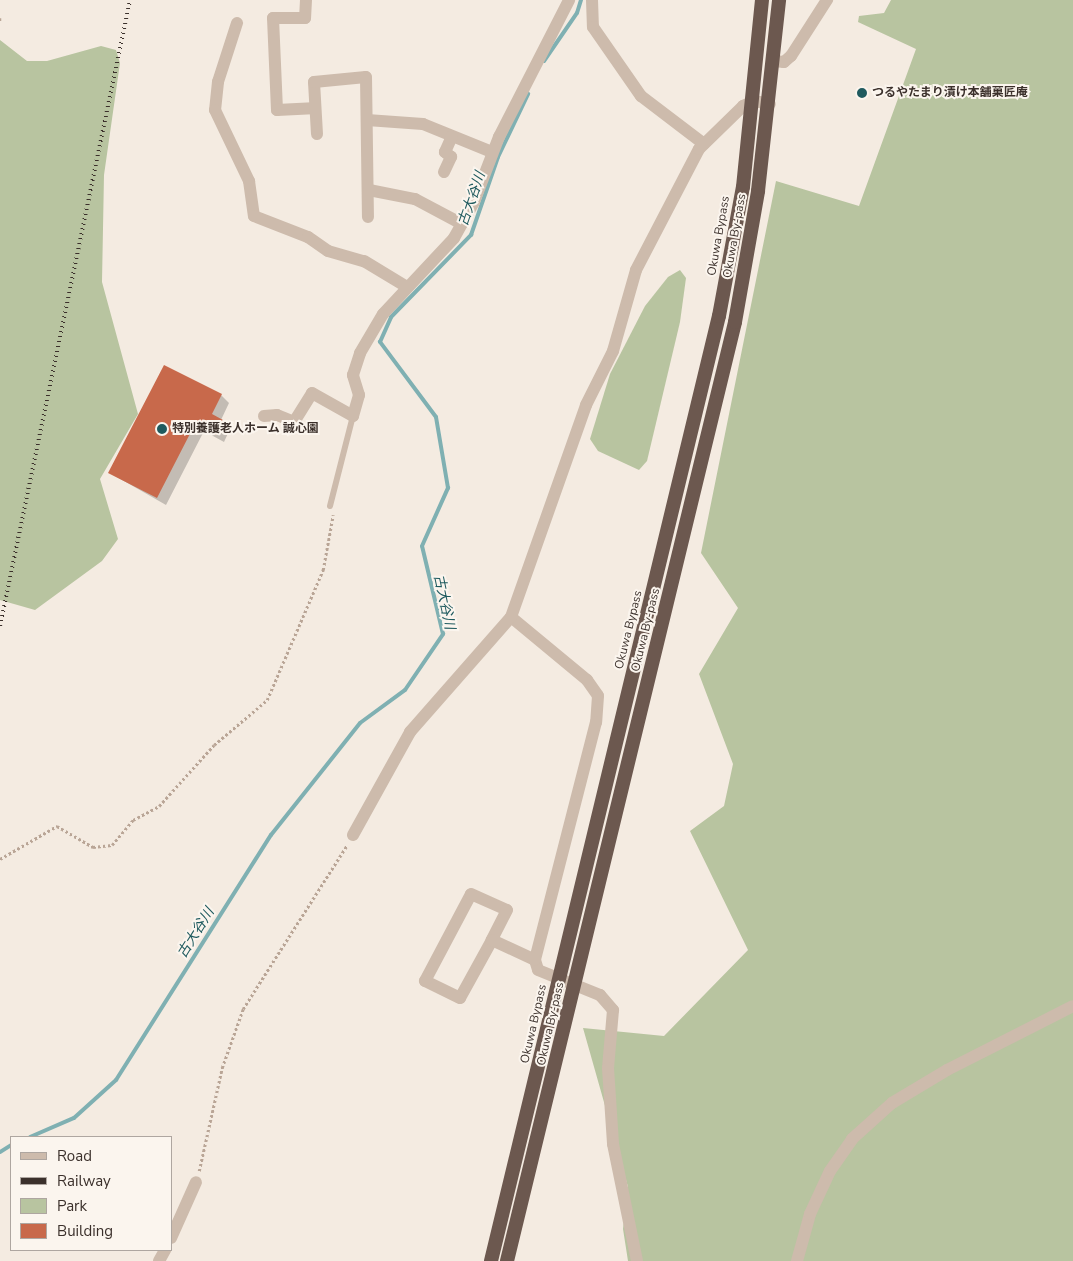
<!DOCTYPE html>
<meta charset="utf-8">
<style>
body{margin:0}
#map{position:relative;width:1073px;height:1261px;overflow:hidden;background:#f4ebe1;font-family:"Nunito Sans","Noto Sans JP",sans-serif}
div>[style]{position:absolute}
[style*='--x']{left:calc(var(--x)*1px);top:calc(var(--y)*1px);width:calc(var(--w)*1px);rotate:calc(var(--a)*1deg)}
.green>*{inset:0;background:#b8c4a0}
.shadow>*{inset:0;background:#0003}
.stream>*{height:4px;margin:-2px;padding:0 2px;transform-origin:2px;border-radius:2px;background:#7fb0b2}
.building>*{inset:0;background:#c8694b}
.path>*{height:2.5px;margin-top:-1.25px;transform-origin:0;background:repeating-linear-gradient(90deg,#b9a596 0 2.5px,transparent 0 5px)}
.service>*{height:6px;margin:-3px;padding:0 3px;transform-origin:3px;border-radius:3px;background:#cdbbac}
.minor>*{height:12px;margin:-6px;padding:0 6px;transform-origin:6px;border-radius:6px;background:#cdbbac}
.trunk>*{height:14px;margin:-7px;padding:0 7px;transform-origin:7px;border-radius:7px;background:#6c584f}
.rail>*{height:4px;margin-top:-2px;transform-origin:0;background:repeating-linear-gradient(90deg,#3b302b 0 1px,transparent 0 5px)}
.dots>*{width:14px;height:14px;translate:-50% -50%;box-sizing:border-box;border:2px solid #fbf5ee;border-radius:50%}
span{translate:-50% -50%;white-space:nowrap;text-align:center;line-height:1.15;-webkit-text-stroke:4px #fbf5ee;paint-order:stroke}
.poi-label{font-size:12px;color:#3b302b;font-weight:700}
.left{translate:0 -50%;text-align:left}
.street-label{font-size:12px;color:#3b302b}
.water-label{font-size:14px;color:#1f5a5e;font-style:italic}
.legend{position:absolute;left:10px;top:1136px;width:162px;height:115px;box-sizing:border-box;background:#fbf5ee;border:1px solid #aea6a0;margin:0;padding:6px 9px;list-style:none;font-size:15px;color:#3b302b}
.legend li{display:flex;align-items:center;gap:10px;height:25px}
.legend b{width:25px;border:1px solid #aea6a0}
</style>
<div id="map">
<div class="green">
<i style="clip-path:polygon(891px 0,1073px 0,1073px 1261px,628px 1261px,623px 1229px,628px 1187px,583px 1028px,664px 1036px,748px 950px,690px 831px,724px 806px,733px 764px,699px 674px,738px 608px,701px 553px,776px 181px,859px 206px,916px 49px,858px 22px,859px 16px,884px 13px)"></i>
<i style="clip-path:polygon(0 40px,27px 61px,47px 61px,101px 46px,116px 50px,120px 63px,104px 175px,102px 282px,138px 414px,100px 479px,118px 539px,102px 561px,35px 610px,0 600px)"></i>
<i style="clip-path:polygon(680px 270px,686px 278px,680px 322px,647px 461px,639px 470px,598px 451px,590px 439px,610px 374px,645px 306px,668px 277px)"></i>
</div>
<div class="shadow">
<i style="clip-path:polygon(221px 395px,229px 403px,221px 420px,230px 429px,224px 442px,204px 431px,166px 505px,110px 473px)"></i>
</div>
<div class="stream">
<i style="--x:544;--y:61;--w:58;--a:-55.5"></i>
<i style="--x:577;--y:13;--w:14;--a:-73"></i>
<i style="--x:30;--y:1137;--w:48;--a:-23.4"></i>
<i style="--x:74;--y:1118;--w:57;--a:-42.1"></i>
<i style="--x:116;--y:1080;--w:290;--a:-57.7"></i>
<i style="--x:271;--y:835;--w:143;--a:-51.5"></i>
<i style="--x:360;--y:723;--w:56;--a:-36.3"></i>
<i style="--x:405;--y:690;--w:68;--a:-55.8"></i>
<i style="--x:443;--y:634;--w:90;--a:-103.4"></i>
<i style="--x:422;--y:546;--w:64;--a:-65.9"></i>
<i style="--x:448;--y:488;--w:72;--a:-99.6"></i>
<i style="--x:436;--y:417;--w:94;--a:-126.7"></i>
<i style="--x:380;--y:342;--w:27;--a:-66"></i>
<i style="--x:391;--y:317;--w:115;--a:-45.7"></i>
<i style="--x:471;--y:235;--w:83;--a:-70.9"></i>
<i style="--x:498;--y:157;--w:70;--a:-64.5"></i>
<i style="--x:0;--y:1152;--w:13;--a:-32"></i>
</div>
<div class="building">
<i style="clip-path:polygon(164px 365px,222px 394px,212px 414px,223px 420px,216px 435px,195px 424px,157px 498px,108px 473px)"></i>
</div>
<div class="path">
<i style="--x:0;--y:18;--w:4;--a:90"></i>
<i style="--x:0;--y:859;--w:66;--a:-30.1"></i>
<i style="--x:57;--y:826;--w:42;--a:30.3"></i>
<i style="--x:93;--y:847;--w:19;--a:-6"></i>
<i style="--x:112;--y:845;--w:33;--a:-50"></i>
<i style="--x:133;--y:820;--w:30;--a:-28"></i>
<i style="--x:159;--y:806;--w:82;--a:-48"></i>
<i style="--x:214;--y:745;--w:70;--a:-40.3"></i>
<i style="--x:267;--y:700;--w:142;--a:-66.7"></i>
<i style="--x:323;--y:570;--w:56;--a:-79.7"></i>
<i style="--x:199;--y:1171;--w:106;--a:-77.4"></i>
<i style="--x:222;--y:1068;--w:63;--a:-70.4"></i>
<i style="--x:243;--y:1009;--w:194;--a:-57.6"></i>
</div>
<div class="service">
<i style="--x:330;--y:506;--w:93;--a:-75.7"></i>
</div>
<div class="minor">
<i style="--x:306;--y:0;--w:18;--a:93"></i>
<i style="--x:305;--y:18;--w:32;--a:180"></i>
<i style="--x:273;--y:18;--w:92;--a:87.5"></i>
<i style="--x:277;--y:110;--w:35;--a:-3"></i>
<i style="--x:592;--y:0;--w:27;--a:88"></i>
<i style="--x:593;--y:27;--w:84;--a:55.2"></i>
<i style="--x:641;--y:96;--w:79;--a:37.3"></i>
<i style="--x:237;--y:23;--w:62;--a:107.9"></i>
<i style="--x:218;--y:82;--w:28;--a:96"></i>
<i style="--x:215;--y:110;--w:79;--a:64.4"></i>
<i style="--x:249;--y:181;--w:35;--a:82"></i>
<i style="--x:254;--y:216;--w:58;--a:21.3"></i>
<i style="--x:308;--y:237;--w:24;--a:35"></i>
<i style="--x:328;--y:251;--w:37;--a:16"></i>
<i style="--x:364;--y:261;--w:50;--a:31.2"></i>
<i style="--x:774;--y:61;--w:10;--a:6"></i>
<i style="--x:784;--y:62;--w:9;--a:-41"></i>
<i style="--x:791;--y:56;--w:67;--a:-57.3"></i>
<i style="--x:367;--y:120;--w:56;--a:4.1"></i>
<i style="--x:423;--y:124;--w:74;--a:22.1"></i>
<i style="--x:317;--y:134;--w:52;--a:-93.3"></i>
<i style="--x:314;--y:82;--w:52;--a:-5.5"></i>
<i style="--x:366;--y:77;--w:140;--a:89.2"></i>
<i style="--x:444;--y:172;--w:17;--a:-65"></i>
<i style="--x:451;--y:157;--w:8;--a:-140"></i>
<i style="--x:445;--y:152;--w:17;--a:-66"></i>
<i style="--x:369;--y:190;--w:47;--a:11.1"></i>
<i style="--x:415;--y:199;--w:53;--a:28"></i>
<i style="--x:264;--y:416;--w:13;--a:-4"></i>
<i style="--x:277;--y:415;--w:18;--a:22"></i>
<i style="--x:294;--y:422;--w:34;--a:-58"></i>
<i style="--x:312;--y:393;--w:47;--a:29.3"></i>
<i style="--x:353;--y:416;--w:22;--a:-74"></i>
<i style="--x:359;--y:395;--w:21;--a:-107"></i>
<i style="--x:353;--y:375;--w:23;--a:-72"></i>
<i style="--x:360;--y:353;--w:45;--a:-59.5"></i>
<i style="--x:383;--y:314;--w:104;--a:-46.9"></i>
<i style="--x:454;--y:238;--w:41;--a:-60.9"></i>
<i style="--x:474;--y:202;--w:70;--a:-69"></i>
<i style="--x:499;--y:137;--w:154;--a:-62.9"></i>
<i style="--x:511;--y:617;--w:99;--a:39.7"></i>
<i style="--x:587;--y:680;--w:19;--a:55"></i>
<i style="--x:598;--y:696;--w:26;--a:94"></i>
<i style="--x:596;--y:722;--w:246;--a:104.4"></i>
<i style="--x:535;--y:960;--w:10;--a:73"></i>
<i style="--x:538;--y:970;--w:67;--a:22"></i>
<i style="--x:600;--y:995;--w:20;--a:49"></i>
<i style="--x:613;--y:1010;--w:58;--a:94.9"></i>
<i style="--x:608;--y:1068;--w:76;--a:86.2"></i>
<i style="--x:613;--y:1144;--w:119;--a:78.4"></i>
<i style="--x:353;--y:835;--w:118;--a:-61"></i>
<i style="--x:410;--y:732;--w:153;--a:-48.7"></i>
<i style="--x:511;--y:617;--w:225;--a:-70.5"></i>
<i style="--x:586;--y:405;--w:60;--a:-63.4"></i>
<i style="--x:613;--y:351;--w:84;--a:-74.1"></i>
<i style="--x:636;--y:270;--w:136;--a:-62.5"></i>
<i style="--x:699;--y:149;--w:62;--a:-44.3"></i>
<i style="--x:743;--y:106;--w:12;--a:-24"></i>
<i style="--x:754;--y:101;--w:16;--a:11"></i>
<i style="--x:492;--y:940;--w:66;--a:118.9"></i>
<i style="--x:460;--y:998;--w:39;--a:-154"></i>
<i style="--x:425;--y:981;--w:98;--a:-62.1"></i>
<i style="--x:471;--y:894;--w:39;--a:24"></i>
<i style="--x:507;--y:910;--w:34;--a:117"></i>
<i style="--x:492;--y:940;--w:47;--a:24.9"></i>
<i style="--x:171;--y:1238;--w:61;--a:-65.9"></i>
<i style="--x:159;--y:1261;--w:13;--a:-61"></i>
<i style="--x:797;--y:1261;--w:49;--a:-74.5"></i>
<i style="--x:810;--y:1214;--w:47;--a:-65.1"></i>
<i style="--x:830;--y:1171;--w:39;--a:-55"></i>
<i style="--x:852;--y:1139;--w:54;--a:-42"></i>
<i style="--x:892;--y:1103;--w:64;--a:-31"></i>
<i style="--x:947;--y:1070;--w:141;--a:-26.9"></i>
</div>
<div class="trunk">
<i style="--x:491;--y:1261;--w:972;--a:-76.44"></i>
<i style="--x:719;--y:316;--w:131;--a:-79.5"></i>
<i style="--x:743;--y:187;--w:188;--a:-84.2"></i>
<i style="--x:507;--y:1261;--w:966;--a:-76.35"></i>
<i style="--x:735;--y:322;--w:133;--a:-80"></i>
<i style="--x:758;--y:191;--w:192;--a:-83.7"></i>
</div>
<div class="rail">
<i style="--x:0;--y:626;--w:639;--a:-78.27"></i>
</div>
<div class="dots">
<i style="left:862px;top:93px;background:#1f5a5e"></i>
<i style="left:162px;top:429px;background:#1f5a5e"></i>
</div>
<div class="poi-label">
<span class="left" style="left:872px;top:93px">つるやたまり漬け本舗菓匠庵</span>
<span class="left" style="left:172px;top:429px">特別養護老人ホーム 誠心園</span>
</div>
<div class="street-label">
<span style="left:719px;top:236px;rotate:-80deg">Okuwa Bypass</span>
<span style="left:735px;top:236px;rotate:-80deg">Okuwa By-pass</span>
<span style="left:629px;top:630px;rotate:-76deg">Okuwa Bypass</span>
<span style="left:646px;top:630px;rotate:-76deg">Okuwa By-pass</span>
<span style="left:534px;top:1024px;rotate:-77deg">Okuwa Bypass</span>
<span style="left:551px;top:1024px;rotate:-77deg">Okuwa By-pass</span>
</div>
<div class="water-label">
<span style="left:472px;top:199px;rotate:-71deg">古大谷川</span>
<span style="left:444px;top:602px;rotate:78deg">古大谷川</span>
<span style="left:196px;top:933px;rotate:-58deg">古大谷川</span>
</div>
<ul class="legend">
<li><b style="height:6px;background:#cdbbac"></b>Road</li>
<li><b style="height:6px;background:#3b302b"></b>Railway</li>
<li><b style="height:14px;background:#b8c4a0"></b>Park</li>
<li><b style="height:14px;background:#c8694b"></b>Building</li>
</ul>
</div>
